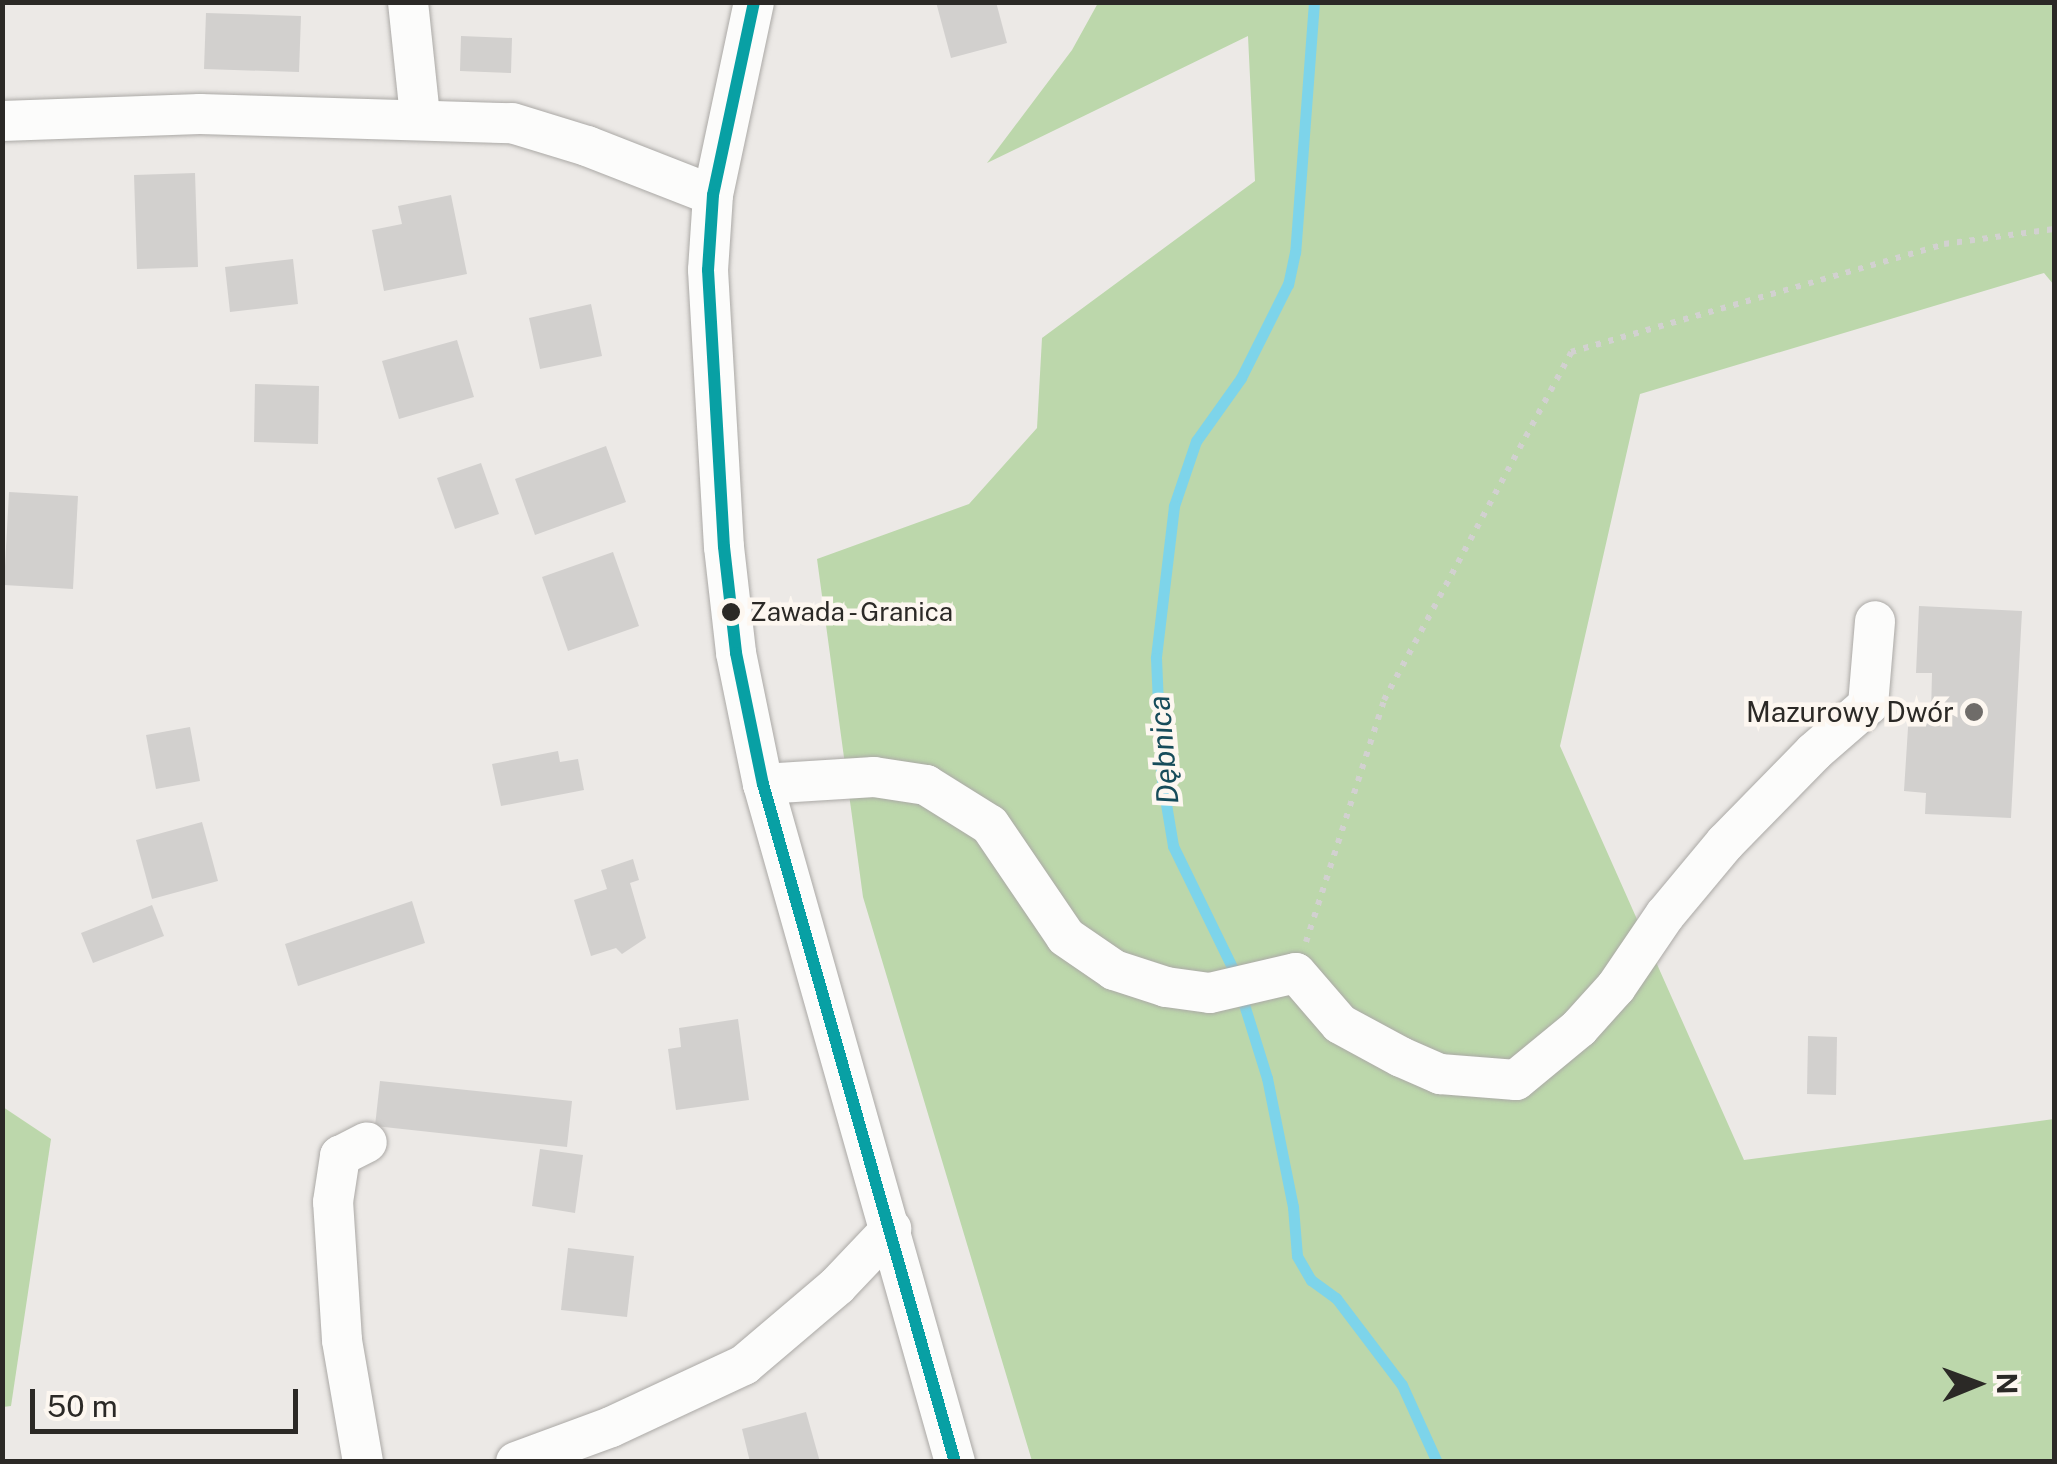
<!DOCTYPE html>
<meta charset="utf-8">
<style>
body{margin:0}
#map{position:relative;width:2057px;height:1464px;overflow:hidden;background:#ece9e6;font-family:"Public Sans",sans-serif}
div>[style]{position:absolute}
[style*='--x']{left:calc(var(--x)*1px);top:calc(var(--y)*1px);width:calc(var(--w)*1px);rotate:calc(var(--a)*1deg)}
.forest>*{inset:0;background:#bcd7ab}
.stream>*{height:11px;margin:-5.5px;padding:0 5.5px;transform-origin:5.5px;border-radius:5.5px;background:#7dd4ea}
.building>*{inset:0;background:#d2d0ce}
.path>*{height:6px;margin-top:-3px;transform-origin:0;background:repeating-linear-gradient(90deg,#d2d1d0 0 5px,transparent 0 13px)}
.roads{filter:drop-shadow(0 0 2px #aba9a6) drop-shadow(0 0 2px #aba9a6)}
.minor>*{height:40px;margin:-20px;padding:0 20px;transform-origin:20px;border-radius:20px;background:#fcfcfb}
.bus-1>*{height:12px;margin:-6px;padding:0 6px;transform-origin:6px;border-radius:6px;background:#08a0a4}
.dots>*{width:28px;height:28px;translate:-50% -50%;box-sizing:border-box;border:5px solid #fdf7f0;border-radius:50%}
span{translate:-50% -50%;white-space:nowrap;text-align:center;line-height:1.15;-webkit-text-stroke:9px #fdf7f0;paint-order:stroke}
.bus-label{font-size:26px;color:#2b2926}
.left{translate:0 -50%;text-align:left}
.poi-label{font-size:28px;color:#2b2926}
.right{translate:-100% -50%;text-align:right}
.water-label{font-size:30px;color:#164c5a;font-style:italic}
.frame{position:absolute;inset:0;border:5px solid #2b2926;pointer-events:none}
.north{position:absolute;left:1927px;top:1334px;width:100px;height:100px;-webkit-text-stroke:8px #fdf7f0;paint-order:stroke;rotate:89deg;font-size:28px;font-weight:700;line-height:40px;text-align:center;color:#2b2926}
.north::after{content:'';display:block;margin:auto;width:35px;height:45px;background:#2b2926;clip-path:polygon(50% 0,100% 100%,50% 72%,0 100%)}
.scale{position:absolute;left:30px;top:1389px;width:268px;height:45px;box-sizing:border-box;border:5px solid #2b2926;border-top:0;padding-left:12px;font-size:30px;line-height:35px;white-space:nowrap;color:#2b2926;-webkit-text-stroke:8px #fdf7f0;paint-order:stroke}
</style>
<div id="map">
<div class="forest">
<i style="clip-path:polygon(1098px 3px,2054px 3px,2054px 285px,2044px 273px,1640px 394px,1560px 746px,1744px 1160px,2054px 1119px,2054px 1461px,1032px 1461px,863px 897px,817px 559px,969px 504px,1037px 428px,1042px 338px,1255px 181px,1248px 36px,987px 163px,1072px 50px)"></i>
<i style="clip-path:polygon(3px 1107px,51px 1139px,11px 1406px,3px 1407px)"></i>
</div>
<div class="stream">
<i style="--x:1314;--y:2;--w:251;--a:94.3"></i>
<i style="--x:1295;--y:252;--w:33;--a:102"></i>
<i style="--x:1288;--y:284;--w:105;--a:116.6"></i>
<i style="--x:1241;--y:378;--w:77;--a:125.5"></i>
<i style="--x:1196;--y:441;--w:69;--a:108.7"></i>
<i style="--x:1174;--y:506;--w:153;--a:96.8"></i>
<i style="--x:1156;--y:658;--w:116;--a:87.5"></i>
<i style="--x:1161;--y:774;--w:73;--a:80.5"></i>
<i style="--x:1173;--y:846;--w:137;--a:64"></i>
<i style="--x:1233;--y:969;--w:114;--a:72.7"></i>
<i style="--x:1267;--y:1078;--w:132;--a:78.6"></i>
<i style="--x:1293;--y:1207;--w:49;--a:85.3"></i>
<i style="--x:1297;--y:1256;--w:28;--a:60"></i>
<i style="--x:1311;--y:1280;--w:31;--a:36"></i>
<i style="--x:1336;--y:1298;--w:109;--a:52.8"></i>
<i style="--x:1402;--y:1385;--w:85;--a:65.6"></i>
</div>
<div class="building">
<i style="clip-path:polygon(936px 2px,996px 2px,1007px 43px,951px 58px)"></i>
<i style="clip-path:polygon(206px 13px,301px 16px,299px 72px,204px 69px)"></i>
<i style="clip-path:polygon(461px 36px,512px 38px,511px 73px,460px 71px)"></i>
<i style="clip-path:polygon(195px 173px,198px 267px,137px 269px,134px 175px)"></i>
<i style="clip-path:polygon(451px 195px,467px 274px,384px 291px,372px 230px,402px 224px,398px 206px)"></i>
<i style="clip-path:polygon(293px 259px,298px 304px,230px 312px,225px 267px)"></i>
<i style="clip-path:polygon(591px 304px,602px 356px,540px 369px,529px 318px)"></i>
<i style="clip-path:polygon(457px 340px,474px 397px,399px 419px,382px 361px)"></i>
<i style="clip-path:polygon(255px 384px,319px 386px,318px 444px,254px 442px)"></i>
<i style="clip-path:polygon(606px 446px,626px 502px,535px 535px,515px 479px)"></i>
<i style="clip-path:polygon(481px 463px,499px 514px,455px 529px,437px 478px)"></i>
<i style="clip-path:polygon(9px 492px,78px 496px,73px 589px,4px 585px)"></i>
<i style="clip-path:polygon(613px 552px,639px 626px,568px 651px,542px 577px)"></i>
<i style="clip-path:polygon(1919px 606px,2022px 611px,2011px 818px,1925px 814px,1926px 793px,1904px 791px,1909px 712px,1931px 713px,1932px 673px,1916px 673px)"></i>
<i style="clip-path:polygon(190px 727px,200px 781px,156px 789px,146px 735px)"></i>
<i style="clip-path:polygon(558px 751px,560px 762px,578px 759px,584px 790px,501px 806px,492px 764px)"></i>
<i style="clip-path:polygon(202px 822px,218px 881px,152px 899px,136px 840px)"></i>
<i style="clip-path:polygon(633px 859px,639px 880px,630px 883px,646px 938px,622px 954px,616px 948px,591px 956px,574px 900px,607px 889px,601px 870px)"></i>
<i style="clip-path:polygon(412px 901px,425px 943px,298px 986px,285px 944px)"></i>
<i style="clip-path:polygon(152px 905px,164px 936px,93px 963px,81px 933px)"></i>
<i style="clip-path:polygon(738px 1019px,749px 1100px,676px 1110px,668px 1049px,681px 1047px,679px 1028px)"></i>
<i style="clip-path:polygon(1808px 1036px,1837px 1037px,1836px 1095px,1807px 1094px)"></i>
<i style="clip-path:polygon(380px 1081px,572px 1101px,567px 1147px,375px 1126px)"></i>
<i style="clip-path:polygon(540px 1149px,583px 1155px,575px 1213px,532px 1206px)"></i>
<i style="clip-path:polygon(568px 1248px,634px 1256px,627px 1317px,561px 1310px)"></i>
<i style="clip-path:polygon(806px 1412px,820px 1462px,750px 1462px,742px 1429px)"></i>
</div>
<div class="path">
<i style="--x:1306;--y:942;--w:254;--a:-72.1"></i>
<i style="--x:1384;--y:700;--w:395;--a:-61.7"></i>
<i style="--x:1571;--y:352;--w:388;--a:-16.1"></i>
<i style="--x:1944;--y:244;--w:111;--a:-7.8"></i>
</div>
<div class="roads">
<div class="minor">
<i style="--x:408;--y:2;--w:116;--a:84"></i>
<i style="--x:754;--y:2;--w:197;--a:102"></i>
<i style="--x:713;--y:195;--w:75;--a:93.8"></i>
<i style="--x:708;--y:270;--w:277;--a:86.7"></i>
<i style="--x:724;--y:547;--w:107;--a:83.5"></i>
<i style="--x:736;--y:653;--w:134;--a:78.4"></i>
<i style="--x:763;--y:784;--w:705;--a:74.19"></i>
<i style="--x:2;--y:121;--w:198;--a:-2"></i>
<i style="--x:200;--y:114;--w:312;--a:1.7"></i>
<i style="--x:512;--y:123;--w:78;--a:17"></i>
<i style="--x:587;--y:146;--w:135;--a:21.3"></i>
<i style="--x:763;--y:784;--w:111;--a:-3.6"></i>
<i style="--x:874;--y:777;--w:53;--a:8.7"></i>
<i style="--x:926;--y:785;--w:75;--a:32"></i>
<i style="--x:990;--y:825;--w:135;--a:55.8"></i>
<i style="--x:1066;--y:937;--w:58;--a:34.5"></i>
<i style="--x:1114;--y:970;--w:55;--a:18.1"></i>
<i style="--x:1166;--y:987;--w:44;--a:7.8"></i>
<i style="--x:1210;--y:993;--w:88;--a:-13.1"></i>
<i style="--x:1296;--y:973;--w:67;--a:49.2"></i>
<i style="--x:1340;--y:1024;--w:69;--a:28.4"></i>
<i style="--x:1401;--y:1057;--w:43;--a:23.6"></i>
<i style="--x:1440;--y:1074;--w:76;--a:4.5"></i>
<i style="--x:1516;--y:1080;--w:82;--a:-39.5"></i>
<i style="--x:1579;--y:1028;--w:55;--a:-47.9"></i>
<i style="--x:1616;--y:987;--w:87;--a:-55.8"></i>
<i style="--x:1665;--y:915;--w:94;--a:-50.2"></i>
<i style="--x:1725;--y:843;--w:127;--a:-45.6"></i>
<i style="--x:1814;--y:752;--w:72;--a:-41"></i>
<i style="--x:1868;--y:705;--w:84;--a:-85.2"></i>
<i style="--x:363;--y:1462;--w:124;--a:-99.8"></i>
<i style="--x:342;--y:1340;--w:138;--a:-93.7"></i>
<i style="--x:333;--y:1202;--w:47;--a:-81.3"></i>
<i style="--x:340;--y:1156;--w:30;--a:-27"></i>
<i style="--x:516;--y:1462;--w:101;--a:-20.2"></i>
<i style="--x:611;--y:1427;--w:147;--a:-25"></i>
<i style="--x:744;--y:1365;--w:122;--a:-40.3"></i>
<i style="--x:837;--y:1286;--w:79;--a:-46.5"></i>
</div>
</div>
<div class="bus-1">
<i style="--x:754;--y:2;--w:197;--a:102"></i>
<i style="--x:713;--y:195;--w:75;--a:93.8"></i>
<i style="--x:708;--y:270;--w:277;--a:86.7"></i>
<i style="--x:724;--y:547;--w:107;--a:83.5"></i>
<i style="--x:736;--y:653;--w:134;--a:78.4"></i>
<i style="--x:763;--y:784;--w:705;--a:74.19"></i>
</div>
<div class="dots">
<i style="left:731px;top:612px;background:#2b2926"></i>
<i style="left:1974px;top:712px;background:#6f6c69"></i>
</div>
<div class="bus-label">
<span class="left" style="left:750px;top:612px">Zawada - Granica</span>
</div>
<div class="poi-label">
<span class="right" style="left:1954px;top:712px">Mazurowy Dwór</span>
</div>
<div class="water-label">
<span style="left:1163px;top:750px;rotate:-95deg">Dębnica</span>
</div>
<div class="frame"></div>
<div class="north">N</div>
<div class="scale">50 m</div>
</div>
